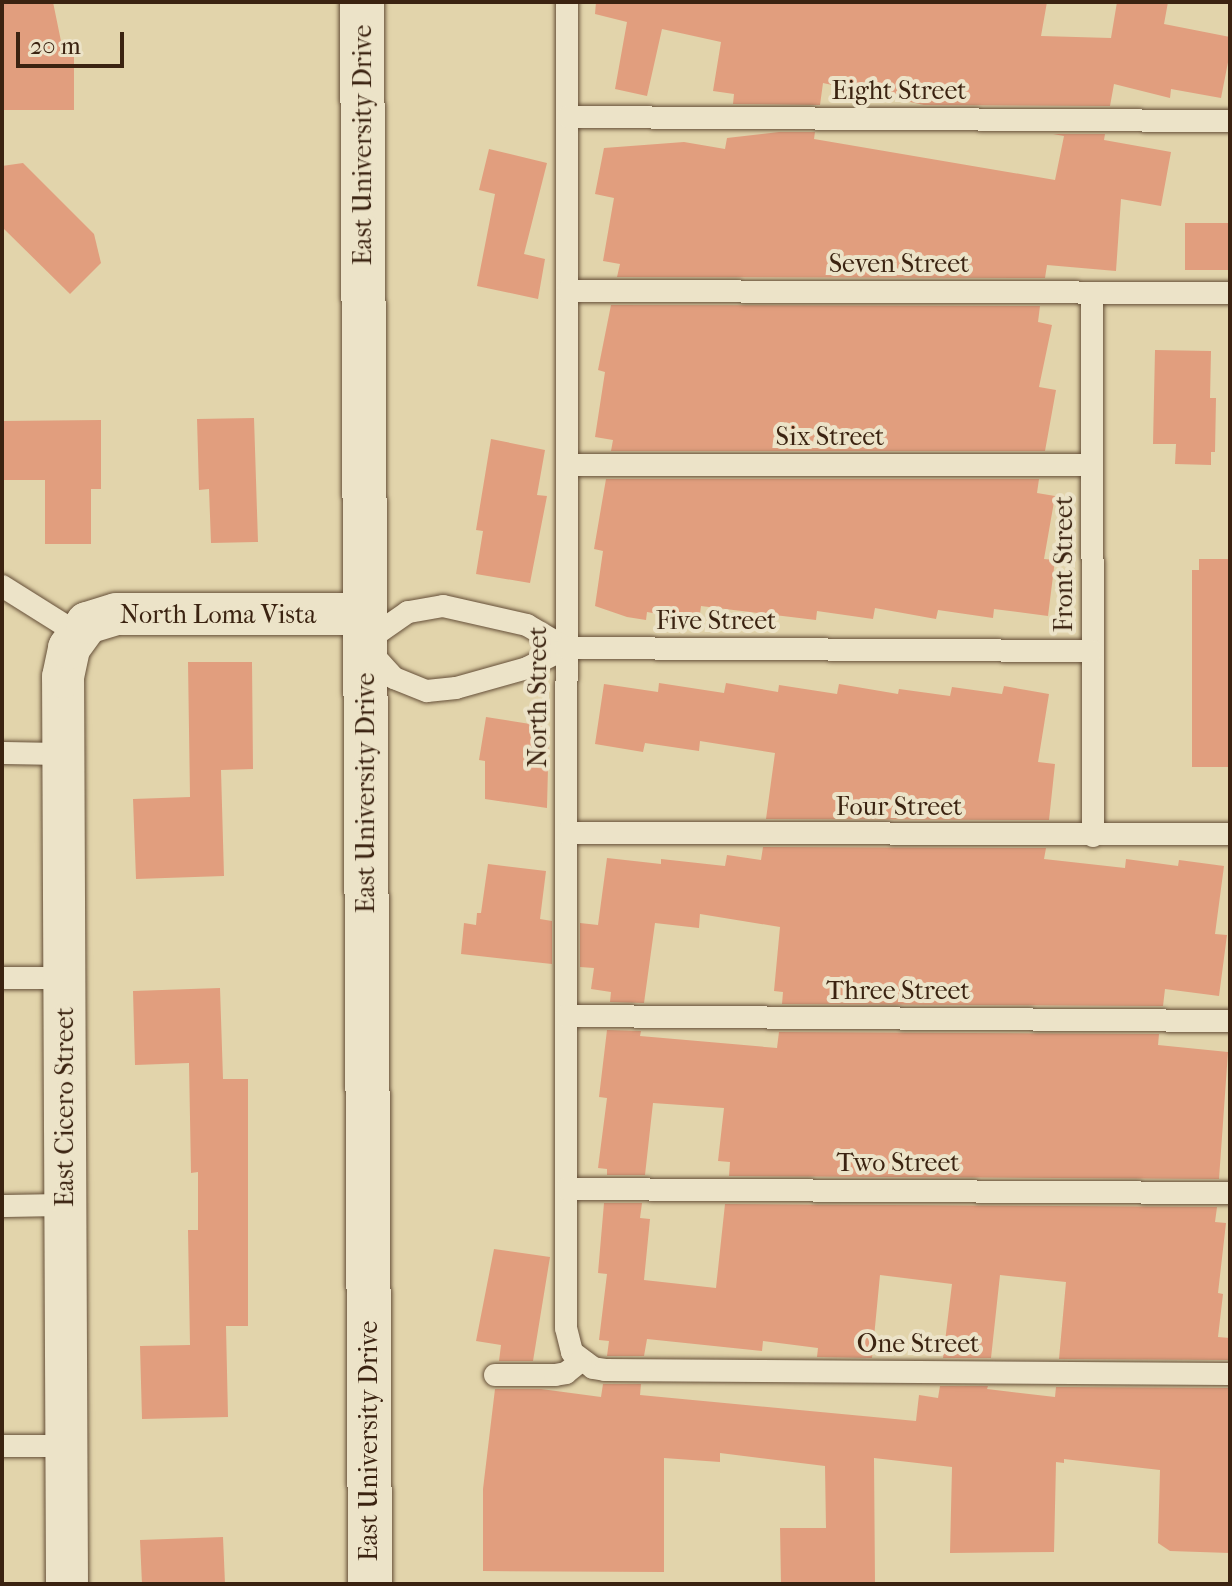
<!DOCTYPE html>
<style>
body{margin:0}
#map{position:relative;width:1232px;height:1586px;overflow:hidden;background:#e2d4ab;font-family:"IM FELL French Canon",serif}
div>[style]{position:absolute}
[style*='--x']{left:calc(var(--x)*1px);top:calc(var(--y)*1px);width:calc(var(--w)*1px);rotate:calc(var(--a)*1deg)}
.building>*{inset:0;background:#e19e7e}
.roads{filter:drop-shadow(0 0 2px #654f38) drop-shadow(0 0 2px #654f38)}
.lane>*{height:22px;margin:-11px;padding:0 11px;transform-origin:11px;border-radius:11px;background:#ece3c8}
.street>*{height:42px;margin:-21px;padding:0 21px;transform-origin:21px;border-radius:21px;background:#ece3c8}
.secondary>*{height:44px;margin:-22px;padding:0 22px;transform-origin:22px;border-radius:22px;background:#ece3c8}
span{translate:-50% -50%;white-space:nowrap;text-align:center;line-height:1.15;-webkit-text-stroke:8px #ece3c8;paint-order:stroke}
.street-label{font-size:26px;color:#3b2311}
.frame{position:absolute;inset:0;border:4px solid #3b2311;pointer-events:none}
.scale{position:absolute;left:16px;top:32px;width:108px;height:36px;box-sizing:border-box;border:4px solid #3b2311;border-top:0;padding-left:10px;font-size:24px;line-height:28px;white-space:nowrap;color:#3b2311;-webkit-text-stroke:6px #ece3c8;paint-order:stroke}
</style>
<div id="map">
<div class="building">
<i style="clip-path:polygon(2px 2px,53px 2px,63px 51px,74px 51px,74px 110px,2px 110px)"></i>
<i style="clip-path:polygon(596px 2px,1047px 2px,1041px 36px,1111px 38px,1117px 2px,1168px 2px,1164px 24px,1230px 37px,1230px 52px,1221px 98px,1171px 89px,1170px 98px,1114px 84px,1110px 106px,924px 105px,823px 83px,820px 105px,733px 104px,734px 94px,713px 91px,721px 42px,662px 29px,647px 96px,615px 89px,627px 22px,595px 14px)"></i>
<i style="clip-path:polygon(779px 132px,815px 132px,814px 139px,1055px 180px,1064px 136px,1053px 134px,1105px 134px,1104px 140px,1171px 152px,1161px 206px,1121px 199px,1116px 271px,1047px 265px,1045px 278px,617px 277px,620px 264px,603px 261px,614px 198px,595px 194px,604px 148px,684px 142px,725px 149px,727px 138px)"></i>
<i style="clip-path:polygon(489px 149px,547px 163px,524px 254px,545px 259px,538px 299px,477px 286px,495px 194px,479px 190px)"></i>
<i style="clip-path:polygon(23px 163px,94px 234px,101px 263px,70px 294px,2px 227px,2px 166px)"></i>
<i style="clip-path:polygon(1185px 223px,1230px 223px,1230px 270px,1185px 270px)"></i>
<i style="clip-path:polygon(611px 305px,1040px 306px,1038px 322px,1052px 325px,1039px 387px,1056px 390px,1045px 451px,611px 451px,613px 440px,595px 437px,605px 372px,598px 370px)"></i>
<i style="clip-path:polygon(1155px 350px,1211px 351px,1210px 398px,1216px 398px,1215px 452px,1211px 452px,1211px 465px,1175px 464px,1176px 444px,1153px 444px)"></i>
<i style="clip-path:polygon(254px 418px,258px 542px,211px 543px,209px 489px,199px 490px,197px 419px)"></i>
<i style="clip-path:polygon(101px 420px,101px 489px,91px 489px,91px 544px,45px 544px,45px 480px,2px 480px,2px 421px)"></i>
<i style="clip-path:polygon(491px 439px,545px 450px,537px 495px,547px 496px,530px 583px,476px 574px,483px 531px,476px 530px)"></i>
<i style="clip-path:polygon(606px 479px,1039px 479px,1037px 493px,1055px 496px,1044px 559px,1055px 560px,1048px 616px,994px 609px,993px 618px,938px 610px,936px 619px,875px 608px,873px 619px,817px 611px,816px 620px,701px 606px,699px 621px,647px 612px,646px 620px,627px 617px,595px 606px,603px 551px,594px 549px)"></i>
<i style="clip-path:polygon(1199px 559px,1230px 559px,1230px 767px,1192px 767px,1192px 570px,1199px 570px)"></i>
<i style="clip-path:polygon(188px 662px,252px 662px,253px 769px,221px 770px,224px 876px,136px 879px,133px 799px,190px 797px)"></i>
<i style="clip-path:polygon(659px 683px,724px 693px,726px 683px,778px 692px,779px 685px,837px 694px,839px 684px,898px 694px,899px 689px,950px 696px,952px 687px,1002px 694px,1004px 686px,1049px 694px,1038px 762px,1055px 764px,1049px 820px,766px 819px,775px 753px,700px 741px,699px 751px,645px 743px,643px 752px,595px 744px,604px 684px,658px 692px)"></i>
<i style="clip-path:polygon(486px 717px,549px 727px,547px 808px,485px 799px,485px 761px,479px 760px)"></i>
<i style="clip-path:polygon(763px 847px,1046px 848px,1044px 859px,1125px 868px,1126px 859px,1178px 866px,1179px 860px,1224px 866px,1215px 934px,1227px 935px,1219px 996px,1165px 989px,1163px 1006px,782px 1004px,783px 992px,774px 991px,780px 927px,700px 914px,699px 928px,655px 923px,644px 1003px,610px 1002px,611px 992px,591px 989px,594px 968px,580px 967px,580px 923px,598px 925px,607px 858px,661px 864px,661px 859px,725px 866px,727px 855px,761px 860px)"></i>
<i style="clip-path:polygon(488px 864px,546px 871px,540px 919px,552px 921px,552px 964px,461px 954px,464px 923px,476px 925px,477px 913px,481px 913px)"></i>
<i style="clip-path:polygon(220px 988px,223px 1079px,248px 1079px,248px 1326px,226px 1326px,228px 1417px,142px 1419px,140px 1346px,190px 1345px,188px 1230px,198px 1230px,198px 1172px,191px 1173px,189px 1063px,135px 1065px,133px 991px)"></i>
<i style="clip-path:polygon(607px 1030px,641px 1031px,640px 1036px,777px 1048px,779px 1032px,1159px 1034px,1158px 1045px,1228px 1052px,1219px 1179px,729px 1176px,730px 1162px,718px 1161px,724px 1108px,653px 1103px,645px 1175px,607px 1175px,607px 1169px,598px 1168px,607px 1098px,599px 1097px)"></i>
<i style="clip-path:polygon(604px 1203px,642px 1203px,640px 1218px,650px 1219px,644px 1280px,716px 1288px,725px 1204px,1217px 1207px,1215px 1222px,1226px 1223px,1218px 1293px,1223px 1294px,1218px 1337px,1230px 1338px,1230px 1360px,1059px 1359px,1066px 1282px,1000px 1275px,991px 1358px,943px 1358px,952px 1284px,880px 1275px,872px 1358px,817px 1357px,818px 1348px,763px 1341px,762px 1351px,647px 1339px,644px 1356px,607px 1356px,609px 1341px,599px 1340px,607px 1274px,598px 1273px)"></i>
<i style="clip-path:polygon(494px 1249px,550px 1257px,533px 1361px,499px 1361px,501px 1345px,476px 1341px)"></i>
<i style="clip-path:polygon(603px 1384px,641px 1384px,640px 1395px,916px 1421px,919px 1395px,938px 1398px,940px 1386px,988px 1386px,987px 1389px,1055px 1397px,1056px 1387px,1230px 1388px,1230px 1553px,1170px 1551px,1158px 1543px,1160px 1470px,1064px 1459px,1064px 1463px,1056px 1462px,1054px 1552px,950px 1553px,952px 1467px,874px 1458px,875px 1584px,781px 1584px,780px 1528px,826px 1528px,825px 1466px,720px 1453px,720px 1462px,664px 1458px,664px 1572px,483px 1571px,483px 1489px,495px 1389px,541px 1389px,601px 1397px)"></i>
<i style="clip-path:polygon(223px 1537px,225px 1584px,142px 1584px,140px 1540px)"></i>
</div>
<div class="roads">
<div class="lane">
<i style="--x:567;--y:2;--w:1326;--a:90.04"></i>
<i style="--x:566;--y:1328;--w:25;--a:76"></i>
<i style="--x:572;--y:1352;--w:26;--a:37"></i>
<i style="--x:593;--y:1368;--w:12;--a:9"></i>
<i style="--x:605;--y:1370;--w:625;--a:0.37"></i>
<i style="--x:568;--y:117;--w:662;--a:0.35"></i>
<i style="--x:568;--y:291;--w:662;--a:0.17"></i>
<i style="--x:1092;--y:293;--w:543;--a:89.89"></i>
<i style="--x:568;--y:465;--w:524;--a:0"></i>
<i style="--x:2;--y:586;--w:89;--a:32.1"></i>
<i style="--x:566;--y:648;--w:45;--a:-149.5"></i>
<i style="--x:527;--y:625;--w:86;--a:-167.3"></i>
<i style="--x:443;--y:606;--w:36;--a:170"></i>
<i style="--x:408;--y:612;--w:35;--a:145"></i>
<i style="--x:379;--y:632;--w:20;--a:131"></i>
<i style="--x:366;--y:647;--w:42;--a:47.9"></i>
<i style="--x:394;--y:678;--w:35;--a:22"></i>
<i style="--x:427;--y:691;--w:29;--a:-6"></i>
<i style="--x:456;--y:688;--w:74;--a:-15.7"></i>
<i style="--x:527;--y:668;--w:44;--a:-27.1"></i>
<i style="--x:566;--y:648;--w:526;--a:0.33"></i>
<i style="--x:2;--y:753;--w:61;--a:0.9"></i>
<i style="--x:567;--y:833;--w:663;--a:0.09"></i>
<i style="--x:2;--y:978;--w:63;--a:0"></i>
<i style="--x:566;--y:1016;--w:664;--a:0.43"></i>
<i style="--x:566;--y:1189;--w:664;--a:0.35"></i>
<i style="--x:2;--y:1206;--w:63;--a:-0.9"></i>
<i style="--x:495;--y:1375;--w:60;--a:0"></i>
<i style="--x:555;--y:1375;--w:11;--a:-10"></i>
<i style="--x:566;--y:1373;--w:19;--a:-39"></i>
<i style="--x:2;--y:1446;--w:64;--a:0"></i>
</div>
<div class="street">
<i style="--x:67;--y:1584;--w:907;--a:-90.25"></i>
<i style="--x:63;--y:677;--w:30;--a:-78"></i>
<i style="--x:69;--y:648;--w:31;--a:-54"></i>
<i style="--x:87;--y:623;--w:31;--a:-17"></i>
<i style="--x:117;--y:614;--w:249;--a:0"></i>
</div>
<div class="secondary">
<i style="--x:362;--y:2;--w:1582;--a:89.71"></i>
</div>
</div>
<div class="street-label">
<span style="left:899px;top:91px">Eight Street</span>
<span style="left:363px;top:145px;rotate:-90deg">East University Drive</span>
<span style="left:899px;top:264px">Seven Street</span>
<span style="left:830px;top:437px">Six Street</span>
<span style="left:1064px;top:564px;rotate:-90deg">Front Street</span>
<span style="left:218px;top:615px">North Loma Vista</span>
<span style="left:716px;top:621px">Five Street</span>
<span style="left:538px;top:697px;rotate:-90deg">North Street</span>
<span style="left:366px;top:793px;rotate:-90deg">East University Drive</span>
<span style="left:899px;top:807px">Four Street</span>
<span style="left:898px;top:991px">Three Street</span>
<span style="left:65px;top:1107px;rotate:-90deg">East Cicero Street</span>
<span style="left:898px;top:1163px">Two Street</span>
<span style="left:918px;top:1344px">One Street</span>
<span style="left:369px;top:1441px;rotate:-90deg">East University Drive</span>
</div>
<div class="frame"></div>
<div class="scale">20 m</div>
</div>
